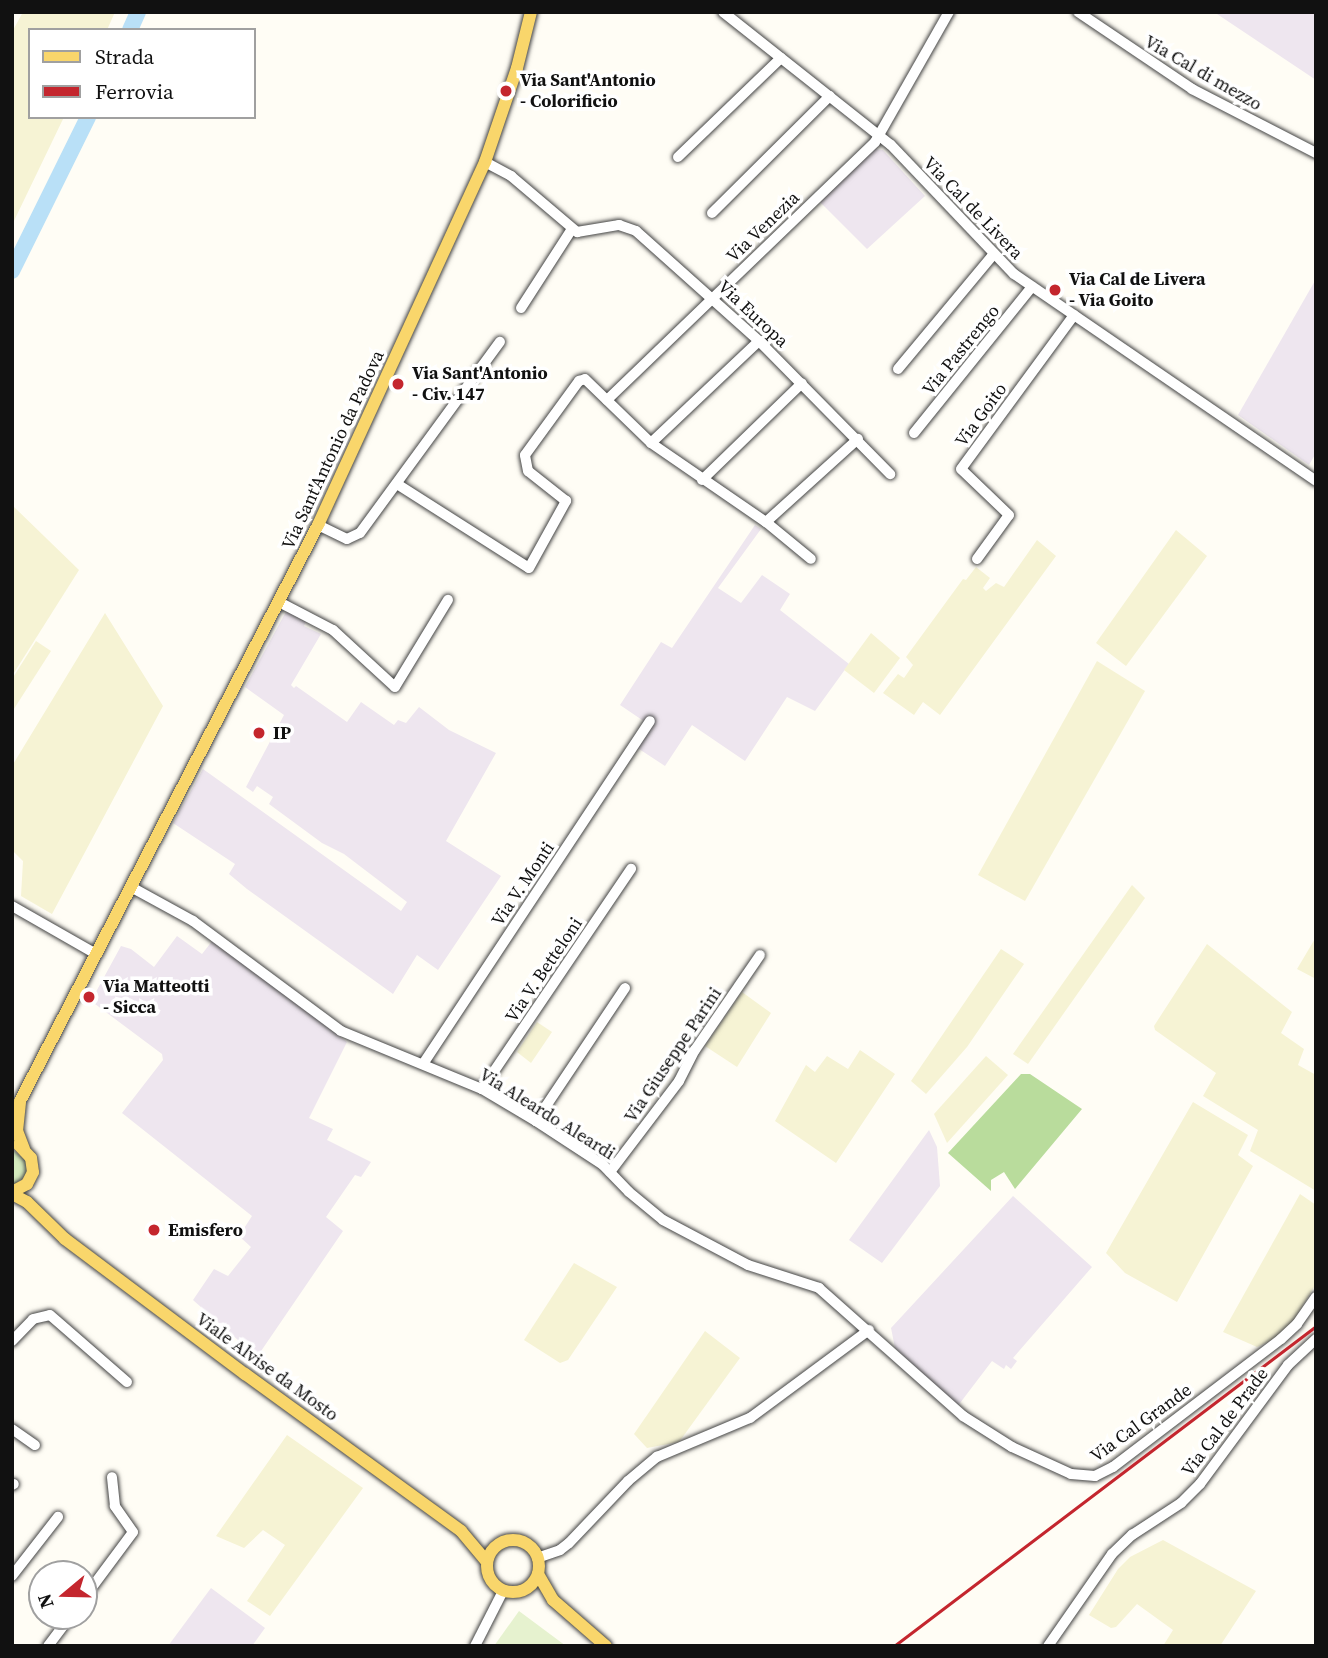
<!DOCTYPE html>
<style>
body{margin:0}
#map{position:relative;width:1328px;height:1658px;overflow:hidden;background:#fffdf5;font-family:"Source Serif 4",serif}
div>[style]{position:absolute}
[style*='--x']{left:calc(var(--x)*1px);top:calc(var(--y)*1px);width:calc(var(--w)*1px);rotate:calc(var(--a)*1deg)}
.industrial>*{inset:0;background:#eee6ef}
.farmland>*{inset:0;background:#f6f3d4}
.green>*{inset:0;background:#d5ebbd}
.forest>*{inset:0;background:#b9dc9c}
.pitch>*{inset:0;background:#e6f2cf}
.river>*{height:16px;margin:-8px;padding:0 8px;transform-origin:8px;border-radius:8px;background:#b9e0f7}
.roads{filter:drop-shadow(0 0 2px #444) drop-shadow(0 0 2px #444)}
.minor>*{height:10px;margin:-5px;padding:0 5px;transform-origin:5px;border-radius:5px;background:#fff}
.major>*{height:12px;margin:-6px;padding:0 6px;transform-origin:6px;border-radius:6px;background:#f9d66b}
.major>.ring{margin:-6px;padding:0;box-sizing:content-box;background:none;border:12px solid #f9d66b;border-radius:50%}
.rail>*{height:2.5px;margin:-1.25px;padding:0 1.25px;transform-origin:1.25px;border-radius:1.25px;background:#c4262e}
.dots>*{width:19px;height:19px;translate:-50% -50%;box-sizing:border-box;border:4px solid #fff;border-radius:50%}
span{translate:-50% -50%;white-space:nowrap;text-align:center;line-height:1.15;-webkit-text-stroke:7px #fff;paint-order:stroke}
.street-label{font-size:18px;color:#111}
.poi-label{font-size:18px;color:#111;font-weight:700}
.left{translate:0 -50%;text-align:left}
.frame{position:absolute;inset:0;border:14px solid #111;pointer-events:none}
.legend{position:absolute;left:28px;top:28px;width:228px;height:91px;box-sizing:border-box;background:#fff;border:2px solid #a0a0a0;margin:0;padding:9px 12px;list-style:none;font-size:21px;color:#111}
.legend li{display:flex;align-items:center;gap:14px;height:35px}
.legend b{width:35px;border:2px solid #a0a0a0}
.north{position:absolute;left:28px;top:1560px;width:70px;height:70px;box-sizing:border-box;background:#fff;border:2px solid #a0a0a0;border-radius:50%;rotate:251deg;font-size:19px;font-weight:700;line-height:28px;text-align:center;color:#111}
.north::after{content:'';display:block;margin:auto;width:24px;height:32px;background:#c4262e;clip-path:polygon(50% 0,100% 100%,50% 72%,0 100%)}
</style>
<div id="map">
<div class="industrial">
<i style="clip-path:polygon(1214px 12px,1316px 12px,1316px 80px)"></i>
<i style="clip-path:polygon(875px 149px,883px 150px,925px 196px,867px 249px,818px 200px)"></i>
<i style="clip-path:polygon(1316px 279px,1316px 453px,1309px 465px,1238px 415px)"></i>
<i style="clip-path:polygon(755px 525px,761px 529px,718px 588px,741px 603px,762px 575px,790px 594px,780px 610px,849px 664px,815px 711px,787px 697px,745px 761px,692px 725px,665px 766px,636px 747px,651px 726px,620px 705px,661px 642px,672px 648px)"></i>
<i style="clip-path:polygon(288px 608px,308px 618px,304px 626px,321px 634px,291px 685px,294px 688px,296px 686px,347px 722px,361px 702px,394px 725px,398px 720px,406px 723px,419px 707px,449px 730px,496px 753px,446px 841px,501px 876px,438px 970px,417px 955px,393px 994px,247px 889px,229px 874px,235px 864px,173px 823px,203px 769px,401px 911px,407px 902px,344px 854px,322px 843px,269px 804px,273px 797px,257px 786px,253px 792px,246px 787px,284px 715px,245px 687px)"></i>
<i style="clip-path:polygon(177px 936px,202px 954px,213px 940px,347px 1042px,309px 1118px,333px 1129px,327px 1140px,371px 1162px,361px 1177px,355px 1175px,326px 1217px,343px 1231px,257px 1357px,193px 1300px,214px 1269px,228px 1276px,251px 1247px,239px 1236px,252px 1216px,122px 1113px,163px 1060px,162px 1054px,91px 1001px,121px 946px,131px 949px,154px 967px)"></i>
<i style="clip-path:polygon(929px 1130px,937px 1147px,940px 1186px,882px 1263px,849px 1240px)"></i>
<i style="clip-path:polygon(1013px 1196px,1092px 1267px,1013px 1358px,1017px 1361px,1011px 1369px,1006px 1365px,1004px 1369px,992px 1361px,957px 1407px,895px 1348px,891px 1328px)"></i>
<i style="clip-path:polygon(211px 1588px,265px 1628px,252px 1646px,168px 1646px)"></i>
</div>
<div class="farmland">
<i style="clip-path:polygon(23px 12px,115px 12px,107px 30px,30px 30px,30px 117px,64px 117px,12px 225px,12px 32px)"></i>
<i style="clip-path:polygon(12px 505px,79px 570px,12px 676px)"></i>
<i style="clip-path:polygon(1176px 530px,1207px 556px,1126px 666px,1096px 643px)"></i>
<i style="clip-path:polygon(1037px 540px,1056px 556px,940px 715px,923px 702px,914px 715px,883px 693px,898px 674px,904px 678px,913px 665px,906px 657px,963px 579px,966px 580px,976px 567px,990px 578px,983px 588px,986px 591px,996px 583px,1004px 587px)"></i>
<i style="clip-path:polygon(105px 613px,163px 706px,52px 914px,21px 896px,23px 861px,12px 850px,12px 766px)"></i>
<i style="clip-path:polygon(871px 633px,900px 658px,874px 693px,844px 670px)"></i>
<i style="clip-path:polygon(36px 641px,51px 651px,12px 712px,12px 679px)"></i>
<i style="clip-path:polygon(1097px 661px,1145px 691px,1025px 901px,978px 875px)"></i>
<i style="clip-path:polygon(1132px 885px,1145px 898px,1028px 1064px,1013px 1054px)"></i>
<i style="clip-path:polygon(1316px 937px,1316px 979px,1297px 969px)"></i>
<i style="clip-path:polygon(1207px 944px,1292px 1012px,1281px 1033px,1304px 1049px,1298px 1065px,1316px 1075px,1316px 1191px,1250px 1151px,1258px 1130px,1203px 1096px,1216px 1073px,1155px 1030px,1154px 1026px)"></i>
<i style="clip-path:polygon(1001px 949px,1024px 964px,967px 1047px,926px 1094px,911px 1081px)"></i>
<i style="clip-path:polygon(742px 992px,771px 1013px,737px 1067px,705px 1046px)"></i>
<i style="clip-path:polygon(537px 1022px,552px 1032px,531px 1063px,517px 1052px)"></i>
<i style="clip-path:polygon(860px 1050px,895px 1074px,836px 1163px,775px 1121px,806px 1065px,815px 1072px,827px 1056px,848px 1069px)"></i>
<i style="clip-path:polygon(986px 1056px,1008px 1075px,947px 1143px,934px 1114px)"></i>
<i style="clip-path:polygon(1193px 1102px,1248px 1135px,1238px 1155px,1253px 1166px,1177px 1302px,1125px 1273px,1106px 1253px)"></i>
<i style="clip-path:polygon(1300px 1194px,1316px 1205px,1316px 1284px,1294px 1320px,1275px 1339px,1257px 1347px,1223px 1332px)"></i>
<i style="clip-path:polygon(574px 1263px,617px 1287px,568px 1360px,560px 1363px,524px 1340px)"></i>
<i style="clip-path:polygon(705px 1331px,740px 1358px,679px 1442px,647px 1448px,634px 1434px)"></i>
<i style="clip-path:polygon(287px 1435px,363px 1488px,270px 1616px,247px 1601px,285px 1545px,263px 1530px,244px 1548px,216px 1536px)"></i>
<i style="clip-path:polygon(1163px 1540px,1256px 1591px,1220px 1646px,1163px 1646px,1173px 1630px,1137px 1604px,1116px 1627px,1111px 1628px,1089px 1615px,1118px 1569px,1130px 1557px)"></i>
</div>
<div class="green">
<i style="clip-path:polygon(12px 1149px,26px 1161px,27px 1174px,12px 1187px)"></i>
</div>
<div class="forest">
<i style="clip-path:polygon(1021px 1074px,1030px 1074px,1082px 1109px,1015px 1189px,1004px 1172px,991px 1180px,991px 1191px,948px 1153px)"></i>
</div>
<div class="pitch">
<i style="clip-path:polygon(519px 1611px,566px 1646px,494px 1646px)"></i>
</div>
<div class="river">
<i style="--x:130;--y:30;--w:20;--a:-66"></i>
<i style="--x:12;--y:271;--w:172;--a:-63.7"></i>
</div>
<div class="roads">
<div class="minor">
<i style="--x:723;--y:12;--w:214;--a:38.4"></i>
<i style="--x:891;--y:145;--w:178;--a:46.4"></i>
<i style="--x:1014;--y:274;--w:366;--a:34.4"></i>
<i style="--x:1078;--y:12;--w:138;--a:34"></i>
<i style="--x:1192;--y:89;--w:140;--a:27.3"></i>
<i style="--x:678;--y:157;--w:143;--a:-43.9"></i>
<i style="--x:485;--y:162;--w:30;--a:28"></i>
<i style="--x:511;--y:176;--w:87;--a:40.3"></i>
<i style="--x:577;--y:232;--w:43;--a:-9.5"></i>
<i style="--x:619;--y:225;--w:18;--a:19"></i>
<i style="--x:636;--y:231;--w:165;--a:41.8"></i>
<i style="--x:759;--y:341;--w:187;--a:45.4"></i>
<i style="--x:712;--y:213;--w:166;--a:-44.8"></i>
<i style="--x:521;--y:308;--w:94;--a:-57.2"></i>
<i style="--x:898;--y:369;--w:148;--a:-50.2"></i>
<i style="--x:607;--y:400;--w:372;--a:-43.9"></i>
<i style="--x:875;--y:142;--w:150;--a:-60.4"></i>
<i style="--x:914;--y:433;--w:188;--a:-51.1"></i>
<i style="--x:651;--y:443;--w:149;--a:-43.4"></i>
<i style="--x:702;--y:480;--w:139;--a:-44.1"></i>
<i style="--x:397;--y:484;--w:156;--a:32.5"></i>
<i style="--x:529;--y:568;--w:77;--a:-61.1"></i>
<i style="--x:566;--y:501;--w:48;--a:-141.7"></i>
<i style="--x:528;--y:471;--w:16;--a:-101"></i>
<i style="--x:525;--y:455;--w:92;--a:-53.9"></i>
<i style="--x:579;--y:381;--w:6;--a:-18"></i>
<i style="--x:585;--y:379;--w:92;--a:44.1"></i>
<i style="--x:651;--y:443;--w:140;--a:34.5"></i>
<i style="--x:766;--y:522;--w:58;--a:39.4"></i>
<i style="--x:766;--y:522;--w:124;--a:-42.1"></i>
<i style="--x:318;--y:525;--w:32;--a:26"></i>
<i style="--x:347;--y:539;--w:14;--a:-25"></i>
<i style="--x:360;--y:533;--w:237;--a:-53.8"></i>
<i style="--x:977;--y:559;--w:54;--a:-54"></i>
<i style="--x:1009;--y:515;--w:66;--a:-136.2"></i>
<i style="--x:961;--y:469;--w:191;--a:-53.7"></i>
<i style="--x:279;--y:602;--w:61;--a:27.4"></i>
<i style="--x:333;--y:630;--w:84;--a:42.6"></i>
<i style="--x:395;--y:687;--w:102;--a:-58.7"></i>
<i style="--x:131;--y:887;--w:71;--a:28.7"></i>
<i style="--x:193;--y:921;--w:184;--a:36.6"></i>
<i style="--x:341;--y:1031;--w:152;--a:22.4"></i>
<i style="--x:482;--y:1089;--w:63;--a:30.7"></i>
<i style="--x:536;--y:1121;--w:80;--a:33.3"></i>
<i style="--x:603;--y:1165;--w:37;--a:46"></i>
<i style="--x:629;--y:1192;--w:44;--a:39.5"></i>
<i style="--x:663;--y:1220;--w:96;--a:27.9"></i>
<i style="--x:748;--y:1265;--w:75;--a:17.9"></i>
<i style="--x:819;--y:1288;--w:193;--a:41.6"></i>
<i style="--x:963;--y:1416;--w:58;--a:32.3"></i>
<i style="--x:1012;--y:1447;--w:65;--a:24.6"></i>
<i style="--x:1071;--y:1474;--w:24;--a:5"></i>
<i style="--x:1095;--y:1476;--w:20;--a:-27"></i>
<i style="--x:1113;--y:1467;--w:211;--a:-37.3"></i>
<i style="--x:1281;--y:1339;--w:22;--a:-43"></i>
<i style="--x:1297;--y:1324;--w:33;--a:-55"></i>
<i style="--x:12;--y:906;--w:97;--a:29.7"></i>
<i style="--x:423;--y:1064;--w:411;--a:-56.5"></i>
<i style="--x:482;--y:1089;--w:266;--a:-55.9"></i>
<i style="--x:536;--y:1121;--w:160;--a:-56.2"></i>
<i style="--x:610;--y:1172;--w:114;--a:-52.8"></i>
<i style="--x:679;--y:1081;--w:35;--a:-63"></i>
<i style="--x:695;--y:1050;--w:115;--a:-55.6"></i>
<i style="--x:12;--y:1341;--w:30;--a:-46"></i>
<i style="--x:33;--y:1319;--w:17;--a:-13"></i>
<i style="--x:50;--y:1315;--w:102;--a:41"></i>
<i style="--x:12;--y:1429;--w:28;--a:35"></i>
<i style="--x:12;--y:1485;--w:2;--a:-27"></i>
<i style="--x:537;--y:1558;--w:24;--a:-19"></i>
<i style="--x:560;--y:1550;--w:11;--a:-38"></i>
<i style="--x:569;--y:1543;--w:86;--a:-46.4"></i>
<i style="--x:628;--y:1481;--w:38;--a:-40"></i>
<i style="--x:657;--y:1457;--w:101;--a:-22.8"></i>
<i style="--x:750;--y:1418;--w:148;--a:-36.5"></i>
<i style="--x:12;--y:1576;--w:75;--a:-52.1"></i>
<i style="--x:84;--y:1598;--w:82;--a:-53.4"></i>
<i style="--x:133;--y:1532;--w:32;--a:-125"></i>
<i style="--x:115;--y:1506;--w:29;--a:-96"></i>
<i style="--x:48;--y:1646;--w:38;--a:-53"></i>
<i style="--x:475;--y:1646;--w:62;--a:-63"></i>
<i style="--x:1048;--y:1646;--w:112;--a:-55.2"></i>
<i style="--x:1112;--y:1554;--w:28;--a:-44"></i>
<i style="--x:1132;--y:1535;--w:59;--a:-33.1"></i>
<i style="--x:1181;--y:1503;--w:27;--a:-45"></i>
<i style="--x:1200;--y:1484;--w:148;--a:-53.5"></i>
<i style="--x:1288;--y:1365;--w:38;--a:-43"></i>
</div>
<div class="major">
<i style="--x:24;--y:1149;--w:19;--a:-111"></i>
<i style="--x:17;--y:1131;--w:30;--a:-84"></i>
<i style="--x:20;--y:1101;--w:649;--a:-62.64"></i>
<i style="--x:318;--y:525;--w:400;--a:-65.3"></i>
<i style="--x:485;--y:162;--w:99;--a:-71.2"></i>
<i style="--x:517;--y:68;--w:58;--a:-76"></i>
<i style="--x:12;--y:1192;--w:17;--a:-28"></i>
<i style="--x:27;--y:1184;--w:13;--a:-63"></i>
<i style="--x:33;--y:1172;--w:14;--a:-98"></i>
<i style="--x:31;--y:1158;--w:18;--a:-133"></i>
<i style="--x:12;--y:1194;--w:17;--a:28"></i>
<i style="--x:27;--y:1202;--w:53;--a:44.2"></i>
<i style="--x:65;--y:1239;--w:225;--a:36.9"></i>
<i style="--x:245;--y:1374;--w:267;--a:36"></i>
<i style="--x:461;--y:1531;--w:40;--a:50"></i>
<i class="ring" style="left:487px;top:1540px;width:40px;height:40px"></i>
<i style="--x:538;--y:1574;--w:30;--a:60"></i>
<i style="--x:553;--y:1600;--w:70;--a:41"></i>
</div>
</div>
<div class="rail">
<i style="--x:894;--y:1646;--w:530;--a:-37.17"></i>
</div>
<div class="dots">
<i style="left:506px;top:91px;background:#c4262e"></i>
<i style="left:1055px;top:290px;background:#c4262e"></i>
<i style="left:398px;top:384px;background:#c4262e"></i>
<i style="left:259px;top:733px;background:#c4262e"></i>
<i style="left:89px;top:997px;background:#c4262e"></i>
<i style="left:154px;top:1230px;background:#c4262e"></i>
</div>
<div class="street-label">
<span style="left:1203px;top:73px;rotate:30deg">Via Cal di mezzo</span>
<span style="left:973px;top:208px;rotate:46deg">Via Cal de Livera</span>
<span style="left:763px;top:227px;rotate:-44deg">Via Venezia</span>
<span style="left:753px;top:314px;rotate:43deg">Via Europa</span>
<span style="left:961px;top:350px;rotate:-51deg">Via Pastrengo</span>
<span style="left:981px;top:415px;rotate:-54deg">Via Goito</span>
<span style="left:333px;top:450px;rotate:-65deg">Via Sant'Antonio da Padova</span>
<span style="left:523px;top:884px;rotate:-56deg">Via V. Monti</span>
<span style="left:544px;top:970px;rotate:-56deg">Via V. Betteloni</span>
<span style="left:673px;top:1055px;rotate:-56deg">Via Giuseppe Parini</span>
<span style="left:547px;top:1114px;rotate:32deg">Via Aleardo Aleardi</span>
<span style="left:267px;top:1367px;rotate:36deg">Viale Alvise da Mosto</span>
<span style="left:1225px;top:1422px;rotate:-53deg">Via Cal de Prade</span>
<span style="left:1141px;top:1423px;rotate:-36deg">Via Cal Grande</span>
</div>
<div class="poi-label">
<span class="left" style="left:520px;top:91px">Via Sant'Antonio<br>- Colorificio</span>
<span class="left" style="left:1069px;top:290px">Via Cal de Livera<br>- Via Goito</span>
<span class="left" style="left:412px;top:384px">Via Sant'Antonio<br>- Civ. 147</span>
<span class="left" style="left:273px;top:733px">IP</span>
<span class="left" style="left:103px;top:997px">Via Matteotti<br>- Sicca</span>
<span class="left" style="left:168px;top:1230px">Emisfero</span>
</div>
<div class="frame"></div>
<ul class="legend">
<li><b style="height:9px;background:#f9d66b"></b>Strada</li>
<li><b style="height:9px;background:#c4262e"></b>Ferrovia</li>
</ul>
<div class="north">N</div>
</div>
